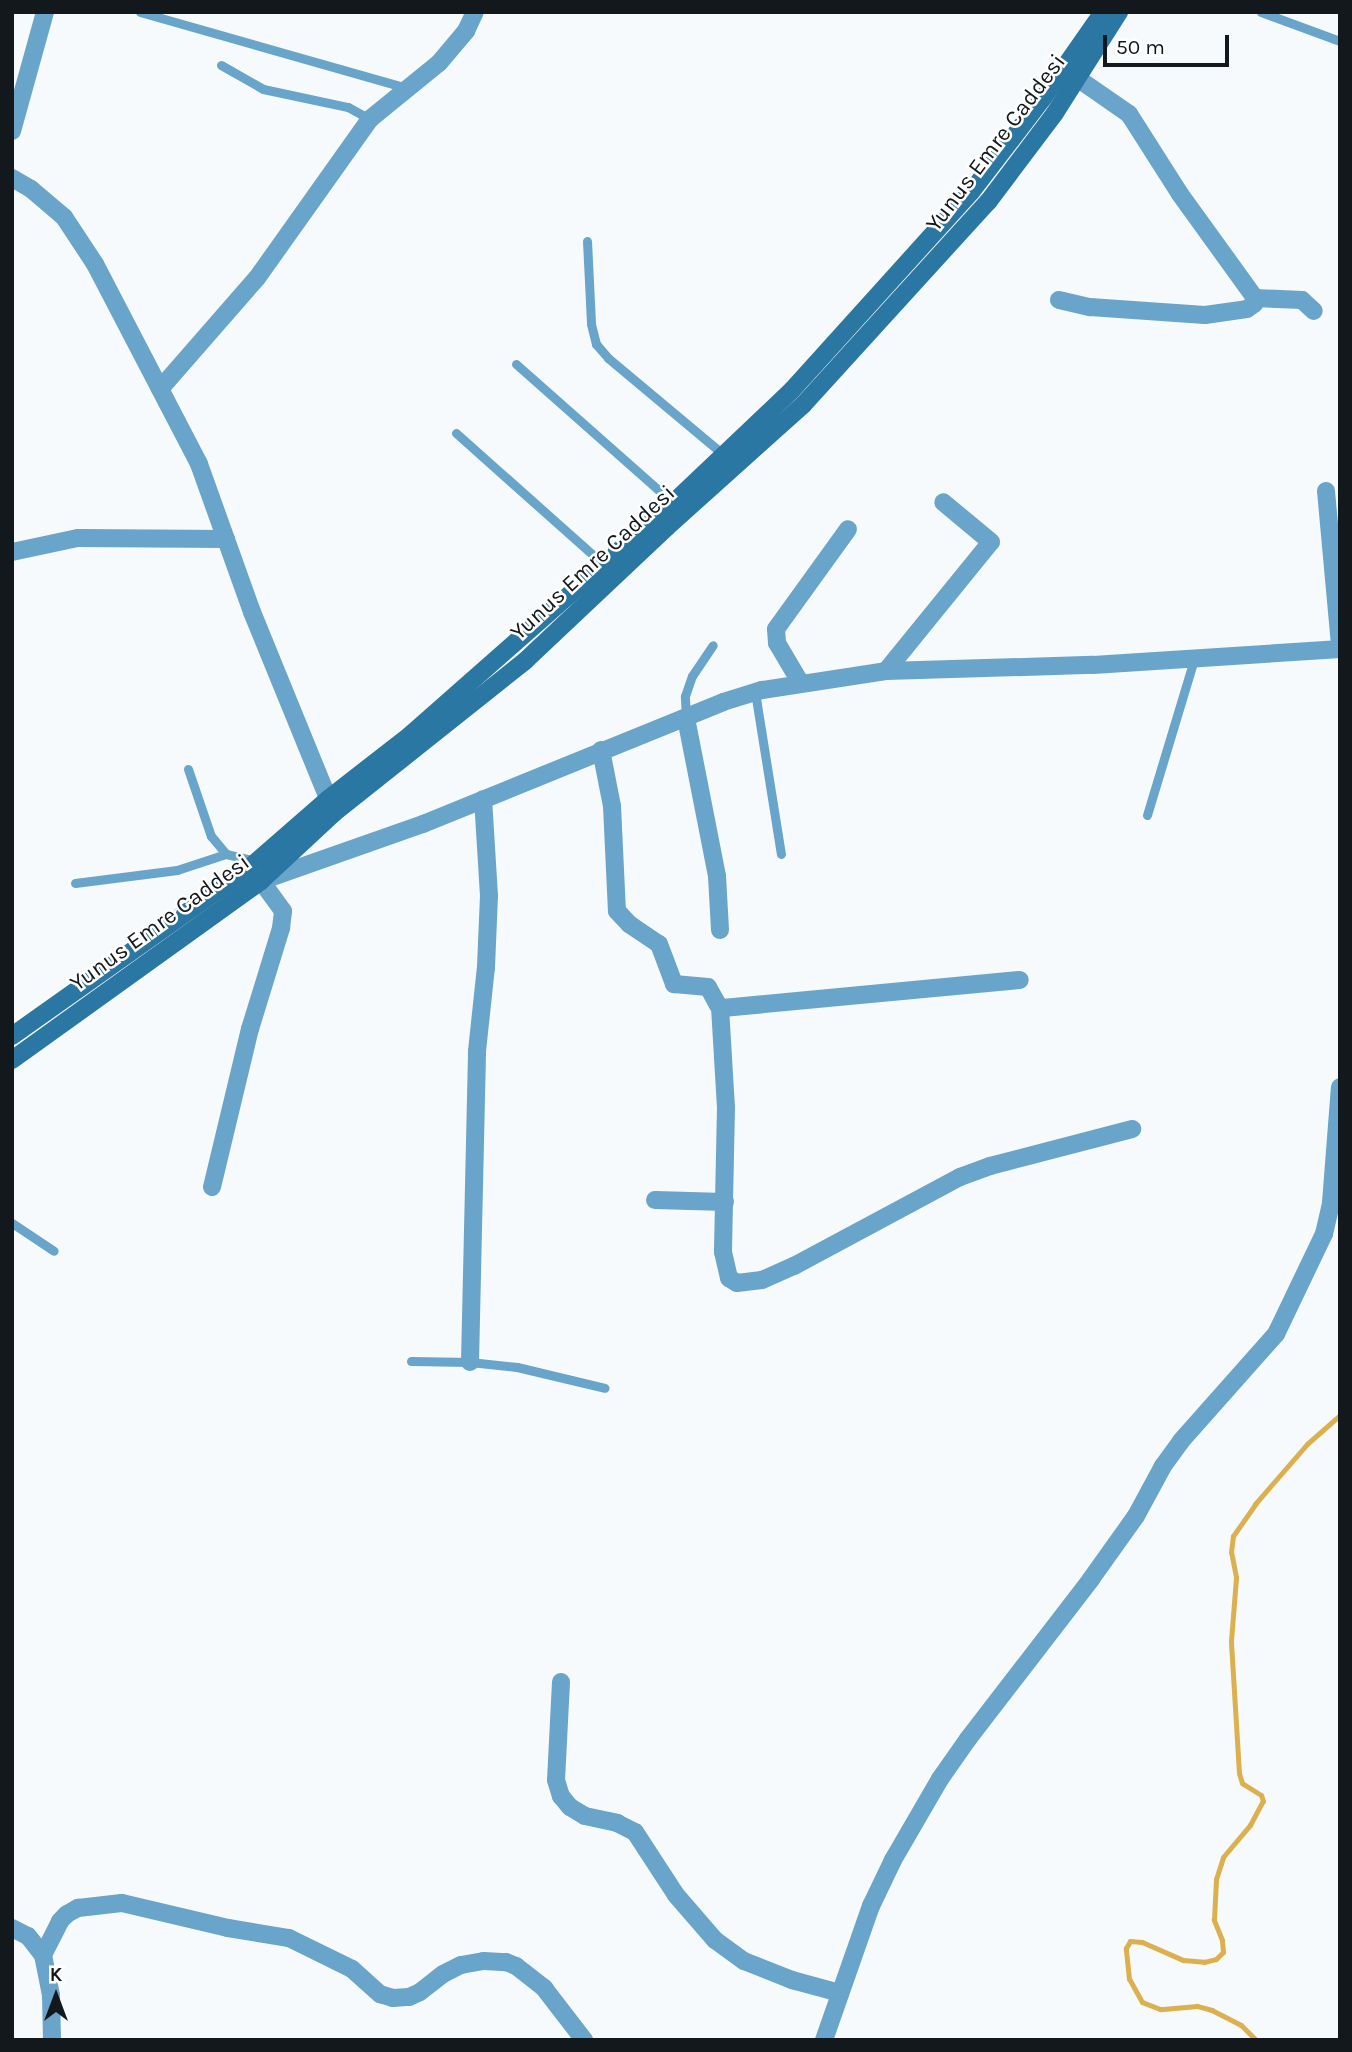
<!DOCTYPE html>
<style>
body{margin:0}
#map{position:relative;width:1352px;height:2052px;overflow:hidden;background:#f6fafc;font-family:Karla,sans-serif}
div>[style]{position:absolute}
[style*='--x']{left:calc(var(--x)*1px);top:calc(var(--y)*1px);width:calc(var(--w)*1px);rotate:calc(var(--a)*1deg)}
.stream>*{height:5px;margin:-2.5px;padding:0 2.5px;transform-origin:2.5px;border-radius:2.5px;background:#dcb04f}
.lane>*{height:9px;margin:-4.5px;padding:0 4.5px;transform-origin:4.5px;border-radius:4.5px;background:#69a4ca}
.street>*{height:18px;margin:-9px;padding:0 9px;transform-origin:9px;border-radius:9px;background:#69a4ca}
.secondary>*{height:18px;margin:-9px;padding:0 9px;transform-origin:9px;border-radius:9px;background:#2a77a3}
span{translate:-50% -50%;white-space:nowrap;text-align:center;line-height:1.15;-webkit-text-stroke:5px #fff;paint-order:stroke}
.street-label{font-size:23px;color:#12181c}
.frame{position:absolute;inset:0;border:14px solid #12181c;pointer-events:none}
.north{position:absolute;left:21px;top:1961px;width:70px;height:70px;-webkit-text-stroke:5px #fff;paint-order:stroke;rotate:0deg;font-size:19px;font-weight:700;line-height:28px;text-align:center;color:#12181c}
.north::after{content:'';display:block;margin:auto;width:24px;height:32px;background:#12181c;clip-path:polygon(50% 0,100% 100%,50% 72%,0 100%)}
.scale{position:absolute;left:1103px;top:35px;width:126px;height:32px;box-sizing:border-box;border:4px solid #12181c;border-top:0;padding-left:9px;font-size:21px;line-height:24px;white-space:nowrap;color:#12181c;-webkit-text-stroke:5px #fff;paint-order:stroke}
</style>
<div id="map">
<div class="stream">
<i style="--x:1256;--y:2040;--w:21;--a:-135"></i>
<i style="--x:1241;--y:2025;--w:33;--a:-153"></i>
<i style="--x:1212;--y:2010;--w:16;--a:-165"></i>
<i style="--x:1197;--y:2006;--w:37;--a:175"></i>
<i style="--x:1160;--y:2009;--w:19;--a:-159"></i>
<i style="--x:1142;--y:2002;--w:26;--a:-119"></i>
<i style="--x:1129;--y:1979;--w:31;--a:-96"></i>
<i style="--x:1126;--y:1948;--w:8;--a:-60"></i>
<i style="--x:1130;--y:1941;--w:12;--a:5"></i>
<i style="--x:1142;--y:1942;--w:45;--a:23.7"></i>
<i style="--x:1183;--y:1960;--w:21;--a:5"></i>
<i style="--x:1204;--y:1962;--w:12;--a:-14"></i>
<i style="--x:1216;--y:1959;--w:10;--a:-45"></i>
<i style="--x:1223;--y:1952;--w:12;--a:-95"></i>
<i style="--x:1222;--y:1940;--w:22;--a:-112"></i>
<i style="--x:1214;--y:1920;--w:41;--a:-87.2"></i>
<i style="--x:1216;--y:1879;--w:23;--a:-72"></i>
<i style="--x:1223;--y:1857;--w:42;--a:-49.8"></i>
<i style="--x:1250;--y:1825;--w:27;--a:-62"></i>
<i style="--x:1263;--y:1801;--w:6;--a:-108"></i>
<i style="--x:1261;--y:1795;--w:22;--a:-148"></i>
<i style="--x:1242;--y:1783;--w:10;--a:-107"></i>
<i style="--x:1239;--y:1773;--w:132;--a:-93.5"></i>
<i style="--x:1231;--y:1641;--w:64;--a:-85.5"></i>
<i style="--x:1236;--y:1577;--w:25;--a:-101"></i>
<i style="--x:1231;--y:1552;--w:16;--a:-83"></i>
<i style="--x:1233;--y:1536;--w:39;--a:-55"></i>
<i style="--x:1255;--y:1504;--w:79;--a:-49.1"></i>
<i style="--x:1307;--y:1444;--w:44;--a:-41.3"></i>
</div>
<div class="lane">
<i style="--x:140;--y:12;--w:278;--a:15.9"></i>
<i style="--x:1261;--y:12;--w:84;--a:20.2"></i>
<i style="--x:221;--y:65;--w:48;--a:29.7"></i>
<i style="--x:263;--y:89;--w:87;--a:12"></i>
<i style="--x:348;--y:107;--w:25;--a:29"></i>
<i style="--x:587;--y:241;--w:83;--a:87.2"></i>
<i style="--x:591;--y:324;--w:21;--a:76"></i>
<i style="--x:596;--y:344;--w:18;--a:49"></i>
<i style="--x:608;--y:358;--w:150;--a:39.9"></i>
<i style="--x:516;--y:364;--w:210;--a:41.5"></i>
<i style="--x:456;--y:433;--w:198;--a:41.7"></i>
<i style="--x:755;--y:692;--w:164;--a:80.9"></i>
<i style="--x:686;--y:718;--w:22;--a:-93"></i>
<i style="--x:685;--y:696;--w:21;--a:-71"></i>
<i style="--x:692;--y:676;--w:37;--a:-56"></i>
<i style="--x:188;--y:769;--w:71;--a:71.1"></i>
<i style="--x:211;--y:836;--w:23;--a:50"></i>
<i style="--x:1147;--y:815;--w:163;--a:-73.2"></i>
<i style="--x:75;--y:883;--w:103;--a:-7.3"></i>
<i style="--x:177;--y:870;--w:52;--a:-18.1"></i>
<i style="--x:226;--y:854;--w:31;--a:13"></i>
<i style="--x:12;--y:1223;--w:50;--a:33.7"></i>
<i style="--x:411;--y:1361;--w:59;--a:1"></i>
<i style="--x:470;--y:1362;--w:47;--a:6.1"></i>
<i style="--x:517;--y:1367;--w:90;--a:13.4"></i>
</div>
<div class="street">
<i style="--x:12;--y:131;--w:123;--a:-74.5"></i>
<i style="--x:12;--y:178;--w:22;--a:30"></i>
<i style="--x:31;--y:189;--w:43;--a:40.3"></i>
<i style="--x:64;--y:217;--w:56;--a:56.6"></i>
<i style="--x:95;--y:264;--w:225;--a:62.5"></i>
<i style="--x:199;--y:464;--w:157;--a:70.3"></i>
<i style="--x:252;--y:612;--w:217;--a:67.8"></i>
<i style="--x:1255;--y:298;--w:47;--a:2.4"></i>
<i style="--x:1302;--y:300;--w:16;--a:43"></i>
<i style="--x:1059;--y:300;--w:32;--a:13"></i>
<i style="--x:1090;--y:307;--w:115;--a:4"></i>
<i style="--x:1205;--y:315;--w:42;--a:-8.1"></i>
<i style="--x:1247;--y:309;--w:9;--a:-36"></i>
<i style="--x:1254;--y:304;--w:6;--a:-81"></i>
<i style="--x:1255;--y:298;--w:128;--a:-125.8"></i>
<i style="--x:1180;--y:194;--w:95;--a:-122.5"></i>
<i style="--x:1129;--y:114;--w:63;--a:-145.3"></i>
<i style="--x:160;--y:389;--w:147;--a:-48.9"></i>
<i style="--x:257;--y:278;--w:195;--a:-54.6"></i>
<i style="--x:370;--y:119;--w:89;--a:-39.1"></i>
<i style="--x:439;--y:63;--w:42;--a:-49.8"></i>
<i style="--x:466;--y:31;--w:21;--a:-65"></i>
<i style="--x:1326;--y:491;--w:154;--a:84.8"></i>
<i style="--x:12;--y:552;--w:67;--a:-12"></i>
<i style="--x:78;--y:538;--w:148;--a:0.4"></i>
<i style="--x:886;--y:671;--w:166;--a:-50.9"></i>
<i style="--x:991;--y:542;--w:62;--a:-140.2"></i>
<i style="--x:800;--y:682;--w:45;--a:-120.5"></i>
<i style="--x:777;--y:643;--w:14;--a:-94"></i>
<i style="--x:776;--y:629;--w:123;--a:-54.2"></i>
<i style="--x:686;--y:718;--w:161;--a:78.9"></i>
<i style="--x:717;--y:876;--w:54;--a:86.8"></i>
<i style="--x:601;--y:750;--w:57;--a:78.9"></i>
<i style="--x:612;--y:806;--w:105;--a:87.3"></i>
<i style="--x:617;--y:911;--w:18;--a:47"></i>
<i style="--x:629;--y:924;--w:36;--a:34"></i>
<i style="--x:659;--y:944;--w:43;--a:69.4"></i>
<i style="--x:674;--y:984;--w:34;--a:5"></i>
<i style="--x:708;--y:987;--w:21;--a:61"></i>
<i style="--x:718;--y:1005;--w:6;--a:31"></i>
<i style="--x:723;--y:1008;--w:298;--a:-5.4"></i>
<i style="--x:720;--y:1007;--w:100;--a:86.6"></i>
<i style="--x:726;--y:1107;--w:145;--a:91.2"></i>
<i style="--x:723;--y:1252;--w:27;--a:77"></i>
<i style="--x:729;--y:1278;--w:9;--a:32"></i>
<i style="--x:737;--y:1283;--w:25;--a:-7"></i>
<i style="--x:762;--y:1280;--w:35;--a:-24"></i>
<i style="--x:794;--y:1266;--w:188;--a:-28.2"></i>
<i style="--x:960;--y:1177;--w:32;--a:-20"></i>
<i style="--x:990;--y:1166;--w:147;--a:-14.6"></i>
<i style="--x:212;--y:1187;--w:163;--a:-76.5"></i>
<i style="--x:250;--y:1029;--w:106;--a:-72.9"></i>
<i style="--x:281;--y:928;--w:17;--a:-83"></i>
<i style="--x:283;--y:911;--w:37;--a:-126"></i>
<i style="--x:261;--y:881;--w:172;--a:-19.4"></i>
<i style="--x:423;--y:824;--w:324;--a:-22.1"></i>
<i style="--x:723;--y:702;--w:41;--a:-17.1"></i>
<i style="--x:762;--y:690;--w:125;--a:-8.7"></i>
<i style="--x:886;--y:671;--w:207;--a:-1.7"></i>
<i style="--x:1093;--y:665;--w:248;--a:-3.7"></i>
<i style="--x:655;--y:1200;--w:70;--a:1.6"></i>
<i style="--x:470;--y:1362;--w:311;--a:-88.7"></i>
<i style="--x:477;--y:1051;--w:84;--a:-83.9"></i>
<i style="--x:486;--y:967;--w:71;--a:-87.6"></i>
<i style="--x:489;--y:896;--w:97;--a:-93.5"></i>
<i style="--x:561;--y:1682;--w:98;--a:92.9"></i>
<i style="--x:556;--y:1780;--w:17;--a:73"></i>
<i style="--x:561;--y:1796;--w:14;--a:51"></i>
<i style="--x:570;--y:1807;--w:17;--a:31"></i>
<i style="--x:585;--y:1816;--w:33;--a:12"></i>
<i style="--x:617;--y:1823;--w:20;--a:27"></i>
<i style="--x:635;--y:1832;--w:75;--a:56.9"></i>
<i style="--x:676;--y:1895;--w:60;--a:49.1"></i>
<i style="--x:715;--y:1940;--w:36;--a:36"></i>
<i style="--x:744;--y:1961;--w:52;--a:21.6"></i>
<i style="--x:792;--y:1980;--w:50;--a:15.2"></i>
<i style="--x:12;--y:1928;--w:18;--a:27"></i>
<i style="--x:28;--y:1936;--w:24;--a:52"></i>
<i style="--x:43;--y:1955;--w:41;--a:78.7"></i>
<i style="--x:51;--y:1995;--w:45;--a:88.7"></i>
<i style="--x:43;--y:1955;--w:38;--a:-63"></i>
<i style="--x:60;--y:1921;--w:10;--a:-45"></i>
<i style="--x:67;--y:1914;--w:13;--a:-29"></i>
<i style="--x:78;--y:1908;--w:44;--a:-6.5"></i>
<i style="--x:122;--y:1903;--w:109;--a:13.3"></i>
<i style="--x:228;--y:1928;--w:62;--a:9.3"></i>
<i style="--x:289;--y:1938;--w:70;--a:26.2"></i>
<i style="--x:352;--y:1969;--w:38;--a:42"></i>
<i style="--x:380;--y:1994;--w:14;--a:17"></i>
<i style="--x:393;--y:1998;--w:16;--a:-4"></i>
<i style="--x:409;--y:1997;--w:12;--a:-24"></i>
<i style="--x:420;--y:1992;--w:29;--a:-38"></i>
<i style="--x:443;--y:1974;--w:20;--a:-27"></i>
<i style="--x:461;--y:1965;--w:23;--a:-10"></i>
<i style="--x:484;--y:1961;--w:22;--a:3"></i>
<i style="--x:506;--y:1962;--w:11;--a:22"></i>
<i style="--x:516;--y:1966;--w:36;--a:38"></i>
<i style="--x:544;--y:1988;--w:66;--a:52.4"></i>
<i style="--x:824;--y:2040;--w:142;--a:-70.7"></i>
<i style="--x:871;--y:1906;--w:51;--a:-64.4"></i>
<i style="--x:893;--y:1860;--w:94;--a:-59.9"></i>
<i style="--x:940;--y:1779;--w:49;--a:-55"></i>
<i style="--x:968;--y:1739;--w:202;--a:-52.4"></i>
<i style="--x:1091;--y:1579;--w:77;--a:-54.5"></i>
<i style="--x:1136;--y:1516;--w:57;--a:-61.6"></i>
<i style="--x:1163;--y:1466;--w:31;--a:-54"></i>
<i style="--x:1181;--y:1441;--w:143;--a:-48.4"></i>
<i style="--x:1276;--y:1334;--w:111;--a:-64.4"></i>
<i style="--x:1324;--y:1234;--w:32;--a:-77"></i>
<i style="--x:1331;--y:1203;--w:116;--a:-85.6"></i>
</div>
<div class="secondary">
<i style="--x:12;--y:1036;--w:291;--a:-35.3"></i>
<i style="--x:249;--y:868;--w:105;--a:-41.1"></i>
<i style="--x:328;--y:799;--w:103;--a:-37.9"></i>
<i style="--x:409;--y:736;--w:352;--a:-41.4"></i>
<i style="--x:673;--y:503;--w:164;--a:-43.5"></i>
<i style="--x:792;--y:390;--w:267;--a:-47.9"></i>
<i style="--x:971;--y:192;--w:118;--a:-52.5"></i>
<i style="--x:1043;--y:98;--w:105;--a:-55.1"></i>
<i style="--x:12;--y:1060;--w:307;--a:-35.7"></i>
<i style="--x:261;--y:881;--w:100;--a:-43"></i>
<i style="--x:334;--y:813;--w:244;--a:-38.5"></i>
<i style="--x:525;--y:661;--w:195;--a:-43.3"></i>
<i style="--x:667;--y:527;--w:183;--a:-41.9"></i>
<i style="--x:803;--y:405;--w:275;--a:-47.7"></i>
<i style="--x:988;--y:202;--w:111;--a:-53"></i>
<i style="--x:1055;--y:113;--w:120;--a:-57.6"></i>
</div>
<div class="street-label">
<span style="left:996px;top:143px;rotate:-53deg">Yunus Emre Caddesi</span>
<span style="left:593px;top:563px;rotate:-43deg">Yunus Emre Caddesi</span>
<span style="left:160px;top:923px;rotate:-36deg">Yunus Emre Caddesi</span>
</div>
<div class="frame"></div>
<div class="north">K</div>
<div class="scale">50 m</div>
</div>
